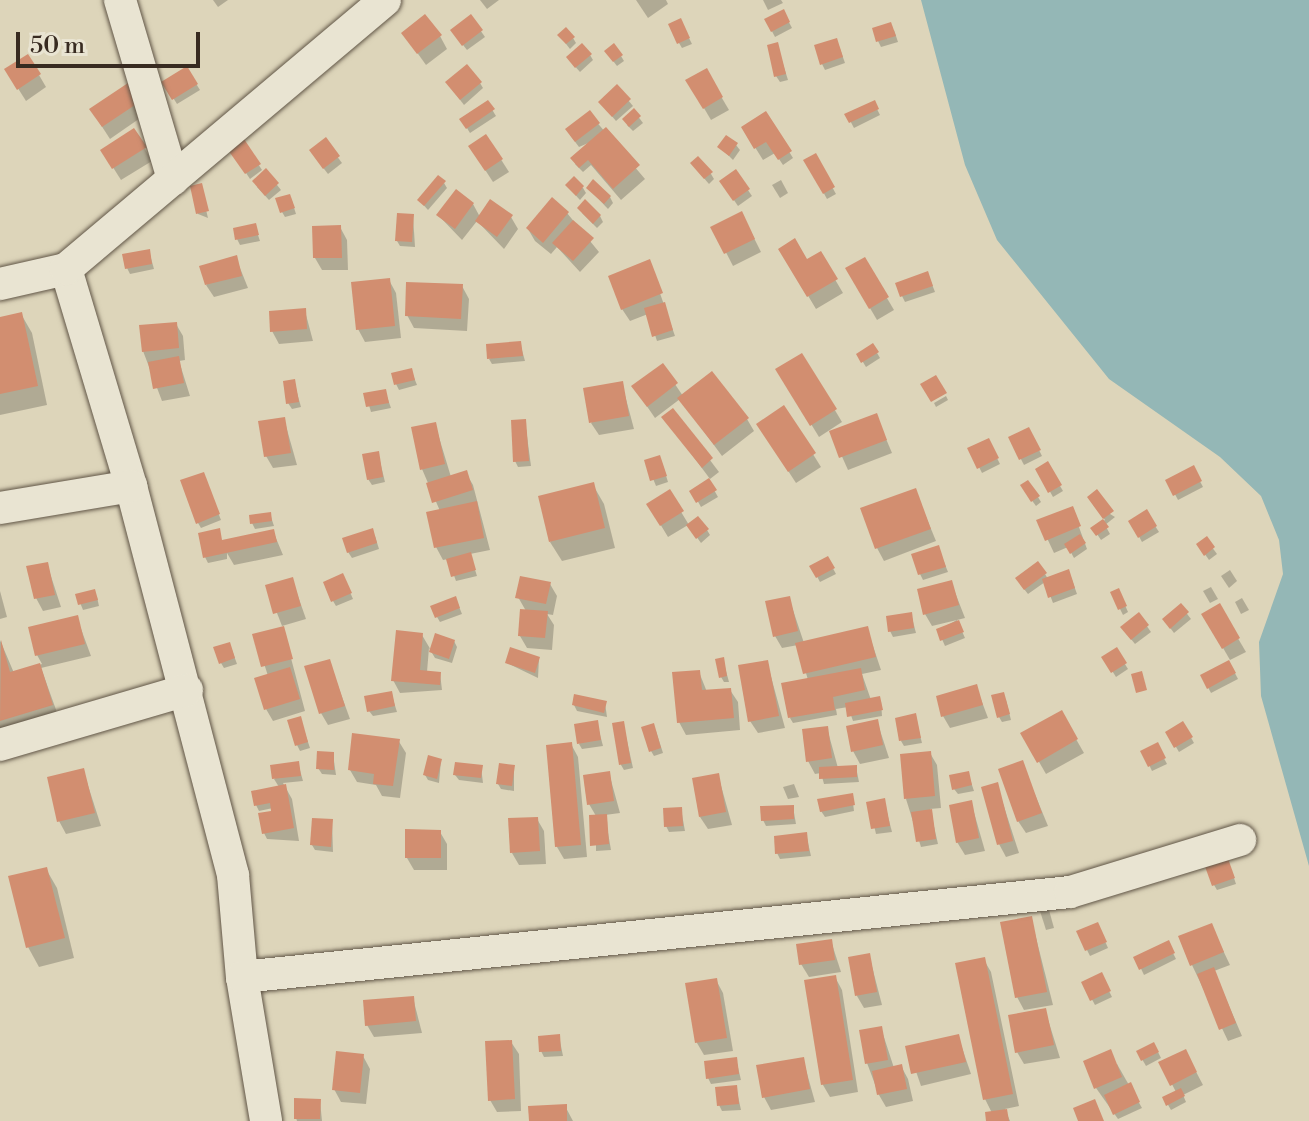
<!DOCTYPE html>
<style>
body{margin:0}
#map{position:relative;width:1309px;height:1121px;overflow:hidden;background:#ddd5ba;font-family:"Libre Bodoni",serif}
div>[style]{position:absolute}
[style*='--x']{left:calc(var(--x)*1px);top:calc(var(--y)*1px);width:calc(var(--w)*1px);rotate:calc(var(--a)*1deg)}
.water>*{inset:0;background:#94b7b6}
.shadow>*{inset:0;background:#0003}
.building>*{inset:0;background:#d28e70}
.roads{filter:drop-shadow(0 0 2px #615647) drop-shadow(0 0 2px #615647)}
.minor>*{height:32px;margin:-16px;padding:0 16px;transform-origin:16px;border-radius:16px;background:#e9e4d2}
span{translate:-50% -50%;white-space:nowrap;text-align:center;line-height:1.15;-webkit-text-stroke:6px #e9e4d2;paint-order:stroke}
.scale{position:absolute;left:16px;top:32px;width:184px;height:36px;box-sizing:border-box;border:4px solid #382b21;border-top:0;padding-left:10px;font-size:24px;line-height:28px;white-space:nowrap;color:#382b21;-webkit-text-stroke:6px #e9e4d2;paint-order:stroke}
</style>
<div id="map">
<div class="water">
<i style="clip-path:polygon(921px 0,1309px 0,1309px 866px,1261px 696px,1259px 642px,1283px 574px,1279px 540px,1261px 496px,1220px 457px,1109px 379px,997px 240px,965px 165px)"></i>
</div>
<div class="shadow">
<i style="clip-path:polygon(213px 0,228px 0,218px 7px)"></i>
<i style="clip-path:polygon(480px 0,499px 0,487px 9px)"></i>
<i style="clip-path:polygon(636px 0,666px 0,668px 4px,648px 18px)"></i>
<i style="clip-path:polygon(763px 0,781px 0,783px 3px,768px 10px)"></i>
<i style="clip-path:polygon(783px 11px,792px 28px,775px 37px,766px 20px)"></i>
<i style="clip-path:polygon(471px 17px,485px 37px,467px 50px,456px 36px)"></i>
<i style="clip-path:polygon(683px 26px,692px 44px,682px 48px,679px 43px)"></i>
<i style="clip-path:polygon(894px 30px,898px 42px,881px 47px,878px 41px)"></i>
<i style="clip-path:polygon(403px 33px,440px 36px,447px 49px,426px 65px)"></i>
<i style="clip-path:polygon(559px 35px,573px 38px,576px 43px,570px 49px)"></i>
<i style="clip-path:polygon(777px 45px,788px 80px,780px 82px,776px 76px)"></i>
<i style="clip-path:polygon(839px 46px,845px 63px,825px 70px,822px 64px)"></i>
<i style="clip-path:polygon(590px 55px,593px 60px,580px 72px,572px 63px)"></i>
<i style="clip-path:polygon(621px 56px,624px 61px,617px 66px,610px 57px)"></i>
<i style="clip-path:polygon(187px 69px,200px 90px,177px 104px,164px 83px)"></i>
<i style="clip-path:polygon(706px 71px,729px 110px,711px 120px,688px 81px)"></i>
<i style="clip-path:polygon(39px 75px,46px 87px,26px 101px,14px 82px)"></i>
<i style="clip-path:polygon(480px 83px,483px 88px,464px 105px,451px 88px)"></i>
<i style="clip-path:polygon(617px 87px,633px 106px,616px 121px,604px 107px)"></i>
<i style="clip-path:polygon(139px 102px,146px 114px,110px 139px,99px 122px)"></i>
<i style="clip-path:polygon(488px 103px,496px 116px,470px 133px,462px 120px)"></i>
<i style="clip-path:polygon(874px 103px,880px 115px,854px 128px,847px 115px)"></i>
<i style="clip-path:polygon(634px 111px,643px 123px,633px 131px,627px 125px)"></i>
<i style="clip-path:polygon(589px 113px,645px 179px,621px 200px,591px 165px,583px 172px,575px 164px,593px 141px,579px 147px,570px 135px)"></i>
<i style="clip-path:polygon(766px 114px,793px 158px,783px 165px,775px 153px,763px 160px,743px 128px)"></i>
<i style="clip-path:polygon(134px 131px,152px 161px,121px 180px,102px 150px)"></i>
<i style="clip-path:polygon(486px 136px,509px 172px,493px 182px,478px 159px)"></i>
<i style="clip-path:polygon(325px 140px,342px 163px,328px 174px,314px 156px)"></i>
<i style="clip-path:polygon(244px 142px,262px 170px,250px 179px,231px 150px)"></i>
<i style="clip-path:polygon(736px 145px,740px 150px,733px 160px,720px 147px)"></i>
<i style="clip-path:polygon(815px 156px,836px 194px,827px 199px,806px 161px)"></i>
<i style="clip-path:polygon(696px 169px,711px 174px,714px 179px,709px 184px)"></i>
<i style="clip-path:polygon(266px 171px,281px 190px,269px 200px,257px 187px)"></i>
<i style="clip-path:polygon(735px 171px,752px 196px,738px 206px,725px 187px)"></i>
<i style="clip-path:polygon(781px 180px,788px 193px,780px 198px,772px 185px)"></i>
<i style="clip-path:polygon(444px 183px,447px 188px,428px 210px,419px 200px)"></i>
<i style="clip-path:polygon(567px 186px,583px 188px,586px 193px,580px 200px)"></i>
<i style="clip-path:polygon(192px 188px,201px 189px,208px 218px,198px 214px)"></i>
<i style="clip-path:polygon(588px 188px,610px 197px,613px 203px,608px 209px)"></i>
<i style="clip-path:polygon(292px 201px,296px 214px,285px 217px,282px 212px)"></i>
<i style="clip-path:polygon(473px 204px,480px 217px,511px 217px,518px 229px,504px 249px,477px 221px,462px 240px,438px 215px)"></i>
<i style="clip-path:polygon(567px 213px,599px 252px,580px 272px,557px 247px,551px 254px,535px 241px,528px 229px)"></i>
<i style="clip-path:polygon(582px 213px,600px 216px,603px 222px,597px 228px)"></i>
<i style="clip-path:polygon(413px 216px,415px 247px,400px 246px,397px 241px)"></i>
<i style="clip-path:polygon(255px 226px,260px 241px,240px 245px,237px 239px)"></i>
<i style="clip-path:polygon(748px 226px,761px 252px,733px 266px,713px 227px)"></i>
<i style="clip-path:polygon(340px 227px,347px 240px,348px 270px,322px 270px,315px 258px)"></i>
<i style="clip-path:polygon(780px 249px,806px 262px,820px 254px,843px 293px,816px 309px)"></i>
<i style="clip-path:polygon(149px 251px,154px 269px,130px 274px,127px 268px)"></i>
<i style="clip-path:polygon(236px 258px,248px 288px,214px 297px,206px 285px)"></i>
<i style="clip-path:polygon(864px 259px,894px 310px,877px 320px,847px 269px)"></i>
<i style="clip-path:polygon(649px 262px,675px 336px,657px 341px,648px 314px,630px 321px,622px 309px)"></i>
<i style="clip-path:polygon(930px 279px,935px 292px,905px 302px,902px 296px)"></i>
<i style="clip-path:polygon(389px 280px,396px 293px,401px 338px,365px 342px,358px 329px)"></i>
<i style="clip-path:polygon(462px 286px,469px 299px,467px 331px,414px 328px,407px 315px)"></i>
<i style="clip-path:polygon(305px 311px,313px 341px,279px 344px,272px 331px)"></i>
<i style="clip-path:polygon(21px 314px,32px 333px,47px 405px,0 415px,0 319px)"></i>
<i style="clip-path:polygon(176px 324px,183px 336px,185px 360px,179px 361px,190px 396px,162px 401px,143px 351px)"></i>
<i style="clip-path:polygon(520px 343px,525px 361px,492px 364px,489px 359px)"></i>
<i style="clip-path:polygon(873px 346px,880px 358px,866px 367px,858px 354px)"></i>
<i style="clip-path:polygon(802px 355px,842px 422px,819px 437px,778px 370px)"></i>
<i style="clip-path:polygon(662px 365px,683px 396px,747px 419px,754px 431px,722px 456px,680px 399px,655px 418px,633px 386px)"></i>
<i style="clip-path:polygon(411px 370px,417px 385px,399px 390px,396px 384px)"></i>
<i style="clip-path:polygon(294px 382px,301px 407px,292px 409px,288px 403px)"></i>
<i style="clip-path:polygon(622px 384px,634px 429px,599px 435px,591px 423px)"></i>
<i style="clip-path:polygon(385px 391px,391px 408px,371px 412px,366px 395px)"></i>
<i style="clip-path:polygon(946px 396px,948px 400px,936px 407px,934px 403px)"></i>
<i style="clip-path:polygon(784px 408px,821px 467px,796px 483px,766px 437px)"></i>
<i style="clip-path:polygon(672px 410px,719px 472px,710px 479px,664px 417px)"></i>
<i style="clip-path:polygon(876px 415px,892px 453px,848px 470px,831px 432px)"></i>
<i style="clip-path:polygon(284px 419px,297px 465px,273px 468px,266px 456px)"></i>
<i style="clip-path:polygon(525px 421px,531px 466px,518px 467px,515px 461px)"></i>
<i style="clip-path:polygon(435px 424px,451px 477px,466px 473px,473px 485px,490px 550px,470px 554px,477px 576px,456px 581px,448px 559px,443px 560px,436px 547px,440px 511px,422px 469px)"></i>
<i style="clip-path:polygon(1029px 430px,1042px 456px,1024px 465px,1010px 438px)"></i>
<i style="clip-path:polygon(988px 440px,1000px 464px,982px 473px,970px 449px)"></i>
<i style="clip-path:polygon(378px 453px,385px 482px,372px 485px,368px 479px)"></i>
<i style="clip-path:polygon(646px 461px,662px 463px,668px 482px,656px 486px)"></i>
<i style="clip-path:polygon(1047px 464px,1063px 491px,1053px 497px,1038px 470px)"></i>
<i style="clip-path:polygon(1193px 468px,1203px 487px,1178px 500px,1168px 481px)"></i>
<i style="clip-path:polygon(203px 474px,221px 520px,201px 528px,198px 523px)"></i>
<i style="clip-path:polygon(709px 481px,718px 497px,701px 507px,692px 491px)"></i>
<i style="clip-path:polygon(593px 485px,604px 504px,615px 548px,562px 561px,550px 542px)"></i>
<i style="clip-path:polygon(915px 490px,936px 541px,884px 561px,877px 548px)"></i>
<i style="clip-path:polygon(1025px 491px,1038px 497px,1041px 502px,1036px 506px)"></i>
<i style="clip-path:polygon(669px 492px,689px 525px,707px 530px,710px 535px,701px 543px,688px 525px,668px 537px,648px 504px)"></i>
<i style="clip-path:polygon(1092px 503px,1115px 517px,1105px 525px,1110px 534px,1101px 540px,1093px 528px,1105px 520px)"></i>
<i style="clip-path:polygon(1072px 508px,1087px 549px,1074px 558px,1068px 547px,1054px 553px,1039px 521px)"></i>
<i style="clip-path:polygon(1146px 512px,1159px 532px,1142px 542px,1131px 522px)"></i>
<i style="clip-path:polygon(270px 514px,274px 526px,255px 529px,252px 523px)"></i>
<i style="clip-path:polygon(273px 531px,283px 555px,234px 565px,227px 553px,227px 559px,208px 563px,205px 557px,221px 542px)"></i>
<i style="clip-path:polygon(375px 536px,379px 549px,352px 558px,348px 552px)"></i>
<i style="clip-path:polygon(1206px 539px,1217px 554px,1209px 560px,1202px 550px)"></i>
<i style="clip-path:polygon(938px 547px,948px 572px,923px 580px,920px 574px)"></i>
<i style="clip-path:polygon(828px 559px,836px 574px,820px 582px,812px 567px)"></i>
<i style="clip-path:polygon(47px 564px,61px 607px,43px 611px,36px 598px)"></i>
<i style="clip-path:polygon(1230px 570px,1237px 581px,1229px 588px,1221px 576px)"></i>
<i style="clip-path:polygon(1045px 574px,1048px 579px,1071px 577px,1077px 594px,1053px 603px,1045px 582px,1028px 594px,1020px 584px)"></i>
<i style="clip-path:polygon(292px 579px,306px 619px,282px 626px,267px 587px)"></i>
<i style="clip-path:polygon(345px 581px,353px 599px,336px 606px,333px 601px)"></i>
<i style="clip-path:polygon(951px 582px,965px 618px,957px 620px,965px 638px,945px 646px,938px 630px,957px 620px,932px 626px,925px 614px)"></i>
<i style="clip-path:polygon(550px 584px,557px 596px,553px 615px,547px 614px,554px 625px,552px 650px,527px 648px,520px 636px,526px 611px,518px 597px)"></i>
<i style="clip-path:polygon(1211px 587px,1218px 599px,1210px 603px,1203px 591px)"></i>
<i style="clip-path:polygon(0 591px,7px 617px,0 619px)"></i>
<i style="clip-path:polygon(1112px 593px,1121px 596px,1128px 612px,1123px 615px)"></i>
<i style="clip-path:polygon(77px 595px,97px 597px,99px 606px,83px 610px)"></i>
<i style="clip-path:polygon(789px 598px,804px 643px,867px 628px,881px 670px,862px 674px,871px 700px,881px 701px,882px 716px,853px 721px,848px 707px,836px 709px,837px 715px,793px 723px,790px 718px,808px 680px,798px 645px,782px 648px,775px 636px)"></i>
<i style="clip-path:polygon(1242px 598px,1249px 610px,1241px 614px,1235px 602px)"></i>
<i style="clip-path:polygon(458px 604px,462px 614px,440px 622px,437px 617px)"></i>
<i style="clip-path:polygon(1181px 606px,1191px 619px,1174px 633px,1168px 625px)"></i>
<i style="clip-path:polygon(1219px 606px,1246px 652px,1230px 660px,1204px 615px)"></i>
<i style="clip-path:polygon(911px 614px,916px 633px,893px 637px,890px 631px)"></i>
<i style="clip-path:polygon(1139px 615px,1151px 632px,1135px 644px,1126px 633px)"></i>
<i style="clip-path:polygon(77px 618px,91px 656px,41px 668px,59px 718px,0 744px,0 640px,14px 673px,42px 664px,37px 655px)"></i>
<i style="clip-path:polygon(283px 628px,305px 711px,273px 721px,266px 709px,268px 676px,255px 635px)"></i>
<i style="clip-path:polygon(422px 635px,432px 652px,454px 641px,457px 647px,452px 663px,435px 658px,429px 648px,427px 672px,440px 673px,442px 690px,400px 693px,393px 680px)"></i>
<i style="clip-path:polygon(232px 650px,237px 664px,224px 668px,221px 663px)"></i>
<i style="clip-path:polygon(1116px 650px,1128px 669px,1116px 677px,1104px 658px)"></i>
<i style="clip-path:polygon(539px 658px,538px 678px,507px 663px)"></i>
<i style="clip-path:polygon(723px 660px,729px 682px,724px 682px,721px 677px)"></i>
<i style="clip-path:polygon(329px 661px,350px 719px,328px 725px,321px 713px)"></i>
<i style="clip-path:polygon(767px 662px,785px 728px,758px 733px,750px 721px)"></i>
<i style="clip-path:polygon(1229px 662px,1238px 679px,1211px 693px,1202px 676px)"></i>
<i style="clip-path:polygon(699px 672px,707px 692px,730px 690px,738px 702px,740px 730px,686px 735px,679px 722px)"></i>
<i style="clip-path:polygon(976px 686px,988px 718px,950px 728px,943px 716px)"></i>
<i style="clip-path:polygon(391px 693px,397px 712px,373px 716px,369px 711px)"></i>
<i style="clip-path:polygon(1006px 700px,1011px 720px,1002px 722px,999px 717px)"></i>
<i style="clip-path:polygon(605px 703px,607px 717px,577px 711px,574px 705px)"></i>
<i style="clip-path:polygon(1061px 713px,1084px 753px,1046px 774px,1023px 734px)"></i>
<i style="clip-path:polygon(915px 716px,922px 743px,904px 746px,901px 741px)"></i>
<i style="clip-path:polygon(300px 718px,310px 748px,300px 751px,297px 745px)"></i>
<i style="clip-path:polygon(877px 721px,889px 758px,860px 764px,853px 751px)"></i>
<i style="clip-path:polygon(597px 723px,603px 746px,582px 749px,579px 744px)"></i>
<i style="clip-path:polygon(623px 723px,633px 768px,624px 770px,621px 765px)"></i>
<i style="clip-path:polygon(1183px 723px,1194px 743px,1179px 752px,1167px 732px)"></i>
<i style="clip-path:polygon(827px 728px,838px 768px,856px 767px,859px 782px,824px 784px,821px 773px,815px 774px,808px 761px)"></i>
<i style="clip-path:polygon(656px 731px,663px 753px,654px 756px,651px 751px)"></i>
<i style="clip-path:polygon(398px 740px,406px 753px,400px 798px,382px 796px,376px 785px,357px 782px,350px 770px)"></i>
<i style="clip-path:polygon(571px 744px,578px 757px,587px 857px,564px 859px,557px 847px)"></i>
<i style="clip-path:polygon(1157px 745px,1167px 764px,1152px 771px,1143px 752px)"></i>
<i style="clip-path:polygon(930px 753px,937px 765px,941px 808px,930px 809px,938px 844px,921px 847px,906px 799px)"></i>
<i style="clip-path:polygon(333px 754px,336px 775px,322px 774px,318px 768px)"></i>
<i style="clip-path:polygon(441px 760px,439px 783px,428px 780px,425px 775px)"></i>
<i style="clip-path:polygon(298px 763px,303px 781px,283px 783px,292px 799px,299px 841px,267px 839px,264px 833px,273px 808px,259px 811px,256px 805px,279px 787px,274px 779px)"></i>
<i style="clip-path:polygon(1022px 763px,1048px 826px,1026px 833px,1018px 821px)"></i>
<i style="clip-path:polygon(481px 767px,483px 783px,459px 780px,455px 775px)"></i>
<i style="clip-path:polygon(514px 767px,514px 791px,501px 789px,498px 784px)"></i>
<i style="clip-path:polygon(83px 770px,101px 826px,66px 834px,59px 821px)"></i>
<i style="clip-path:polygon(609px 773px,620px 813px,605px 815px,611px 850px,596px 851px,596px 816px,589px 804px)"></i>
<i style="clip-path:polygon(968px 773px,974px 791px,958px 794px,954px 789px)"></i>
<i style="clip-path:polygon(718px 775px,732px 825px,708px 829px,700px 817px)"></i>
<i style="clip-path:polygon(794px 784px,799px 797px,788px 799px,783px 787px)"></i>
<i style="clip-path:polygon(997px 785px,1019px 853px,1006px 857px,999px 844px)"></i>
<i style="clip-path:polygon(852px 795px,854px 811px,825px 817px,821px 811px)"></i>
<i style="clip-path:polygon(884px 801px,892px 832px,876px 834px,869px 804px)"></i>
<i style="clip-path:polygon(971px 802px,985px 851px,965px 855px,957px 842px)"></i>
<i style="clip-path:polygon(793px 807px,796px 824px,766px 826px,763px 820px)"></i>
<i style="clip-path:polygon(681px 809px,685px 831px,669px 832px,666px 826px)"></i>
<i style="clip-path:polygon(537px 819px,544px 831px,546px 864px,519px 865px,512px 853px)"></i>
<i style="clip-path:polygon(332px 821px,333px 852px,315px 850px,312px 845px)"></i>
<i style="clip-path:polygon(440px 832px,447px 844px,447px 870px,414px 870px,407px 858px)"></i>
<i style="clip-path:polygon(806px 834px,811px 856px,780px 859px,777px 853px)"></i>
<i style="clip-path:polygon(1228px 860px,1236px 884px,1217px 890px,1214px 885px)"></i>
<i style="clip-path:polygon(46px 869px,57px 888px,74px 958px,39px 967px,28px 947px)"></i>
<i style="clip-path:polygon(1049px 910px,1054px 928px,1046px 930px,1040px 911px)"></i>
<i style="clip-path:polygon(1031px 918px,1053px 1005px,1024px 1010px,1017px 997px)"></i>
<i style="clip-path:polygon(1211px 925px,1230px 965px,1214px 971px,1242px 1036px,1228px 1041px,1192px 965px)"></i>
<i style="clip-path:polygon(1100px 930px,1108px 948px,1090px 956px,1087px 950px)"></i>
<i style="clip-path:polygon(831px 941px,841px 972px,809px 977px,801px 964px)"></i>
<i style="clip-path:polygon(1168px 943px,1176px 959px,1144px 975px,1136px 958px)"></i>
<i style="clip-path:polygon(869px 955px,882px 1005px,864px 1008px,857px 996px)"></i>
<i style="clip-path:polygon(984px 960px,991px 972px,1019px 1106px,1005px 1109px,1010px 1121px,988px 1121px,992px 1113px,985px 1099px)"></i>
<i style="clip-path:polygon(1101px 975px,1112px 997px,1095px 1005px,1083px 983px)"></i>
<i style="clip-path:polygon(835px 977px,842px 990px,858px 1092px,830px 1097px,823px 1085px,806px 982px)"></i>
<i style="clip-path:polygon(716px 980px,723px 993px,733px 1051px,704px 1055px,697px 1043px,687px 985px)"></i>
<i style="clip-path:polygon(413px 998px,422px 1033px,374px 1037px,367px 1025px)"></i>
<i style="clip-path:polygon(1045px 1010px,1060px 1058px,1024px 1064px,1017px 1052px)"></i>
<i style="clip-path:polygon(881px 1028px,894px 1068px,901px 1066px,908px 1079px,913px 1101px,886px 1107px,879px 1095px,867px 1063px)"></i>
<i style="clip-path:polygon(559px 1036px,563px 1056px,544px 1057px,541px 1051px)"></i>
<i style="clip-path:polygon(958px 1036px,971px 1074px,921px 1086px,908px 1048px)"></i>
<i style="clip-path:polygon(511px 1042px,519px 1054px,521px 1111px,497px 1112px,490px 1100px)"></i>
<i style="clip-path:polygon(1154px 1044px,1161px 1058px,1146px 1066px,1138px 1052px)"></i>
<i style="clip-path:polygon(363px 1056px,370px 1069px,366px 1104px,341px 1102px,334px 1089px)"></i>
<i style="clip-path:polygon(736px 1059px,741px 1080px,711px 1084px,708px 1078px)"></i>
<i style="clip-path:polygon(803px 1059px,815px 1102px,771px 1110px,764px 1097px)"></i>
<i style="clip-path:polygon(1161px 1063px,1192px 1064px,1203px 1085px,1183px 1095px,1186px 1102px,1171px 1110px,1164px 1098px,1176px 1092px)"></i>
<i style="clip-path:polygon(1117px 1064px,1142px 1108px,1118px 1119px,1096px 1088px)"></i>
<i style="clip-path:polygon(736px 1087px,741px 1110px,722px 1111px,719px 1105px)"></i>
<i style="clip-path:polygon(320px 1101px,322px 1121px,297px 1121px,296px 1118px)"></i>
<i style="clip-path:polygon(565px 1106px,573px 1121px,531px 1121px)"></i>
</div>
<div class="building">
<i style="clip-path:polygon(784px 9px,790px 22px,771px 32px,764px 19px)"></i>
<i style="clip-path:polygon(425px 14px,442px 35px,417px 54px,401px 33px)"></i>
<i style="clip-path:polygon(471px 14px,483px 30px,462px 46px,450px 30px)"></i>
<i style="clip-path:polygon(681px 18px,690px 38px,677px 44px,668px 24px)"></i>
<i style="clip-path:polygon(891px 22px,896px 36px,876px 42px,872px 28px)"></i>
<i style="clip-path:polygon(566px 27px,575px 37px,566px 44px,557px 35px)"></i>
<i style="clip-path:polygon(837px 38px,843px 57px,820px 65px,814px 45px)"></i>
<i style="clip-path:polygon(778px 42px,786px 74px,774px 77px,767px 45px)"></i>
<i style="clip-path:polygon(582px 43px,592px 54px,575px 68px,566px 57px)"></i>
<i style="clip-path:polygon(614px 43px,623px 55px,613px 62px,604px 51px)"></i>
<i style="clip-path:polygon(28px 54px,41px 74px,17px 90px,4px 69px)"></i>
<i style="clip-path:polygon(467px 64px,482px 82px,460px 100px,445px 82px)"></i>
<i style="clip-path:polygon(187px 66px,198px 84px,172px 100px,161px 82px)"></i>
<i style="clip-path:polygon(707px 68px,723px 97px,703px 109px,685px 80px)"></i>
<i style="clip-path:polygon(128px 83px,141px 101px,102px 127px,89px 109px)"></i>
<i style="clip-path:polygon(617px 84px,631px 99px,612px 117px,598px 102px)"></i>
<i style="clip-path:polygon(488px 100px,495px 109px,466px 129px,459px 119px)"></i>
<i style="clip-path:polygon(875px 100px,879px 109px,849px 123px,844px 114px)"></i>
<i style="clip-path:polygon(634px 108px,641px 116px,629px 127px,622px 119px)"></i>
<i style="clip-path:polygon(590px 110px,600px 123px,575px 142px,565px 129px)"></i>
<i style="clip-path:polygon(766px 111px,792px 151px,778px 160px,766px 142px,754px 149px,741px 127px)"></i>
<i style="clip-path:polygon(606px 127px,640px 165px,613px 189px,588px 160px,579px 168px,570px 158px)"></i>
<i style="clip-path:polygon(134px 128px,147px 147px,112px 169px,100px 150px)"></i>
<i style="clip-path:polygon(486px 134px,503px 159px,485px 171px,468px 146px)"></i>
<i style="clip-path:polygon(726px 135px,738px 143px,729px 156px,717px 147px)"></i>
<i style="clip-path:polygon(326px 137px,340px 156px,323px 169px,309px 150px)"></i>
<i style="clip-path:polygon(244px 139px,261px 164px,245px 174px,228px 150px)"></i>
<i style="clip-path:polygon(816px 153px,835px 187px,823px 194px,803px 160px)"></i>
<i style="clip-path:polygon(698px 156px,713px 172px,704px 179px,690px 163px)"></i>
<i style="clip-path:polygon(266px 168px,279px 183px,265px 196px,252px 181px)"></i>
<i style="clip-path:polygon(736px 169px,750px 189px,733px 201px,719px 181px)"></i>
<i style="clip-path:polygon(438px 175px,446px 181px,424px 206px,417px 200px)"></i>
<i style="clip-path:polygon(574px 176px,584px 186px,576px 196px,565px 185px)"></i>
<i style="clip-path:polygon(593px 179px,611px 196px,604px 204px,586px 188px)"></i>
<i style="clip-path:polygon(202px 183px,209px 211px,196px 214px,190px 186px)"></i>
<i style="clip-path:polygon(456px 189px,474px 203px,455px 229px,436px 215px)"></i>
<i style="clip-path:polygon(290px 194px,295px 208px,280px 213px,275px 198px)"></i>
<i style="clip-path:polygon(552px 197px,569px 212px,543px 243px,526px 228px)"></i>
<i style="clip-path:polygon(490px 199px,513px 215px,497px 237px,475px 221px)"></i>
<i style="clip-path:polygon(585px 199px,601px 215px,593px 224px,577px 208px)"></i>
<i style="clip-path:polygon(742px 211px,755px 239px,724px 254px,710px 227px)"></i>
<i style="clip-path:polygon(397px 213px,414px 214px,412px 242px,395px 241px)"></i>
<i style="clip-path:polygon(573px 220px,594px 238px,573px 261px,552px 243px)"></i>
<i style="clip-path:polygon(256px 223px,259px 235px,235px 240px,233px 228px)"></i>
<i style="clip-path:polygon(341px 225px,342px 258px,313px 258px,312px 226px)"></i>
<i style="clip-path:polygon(795px 238px,807px 259px,821px 251px,838px 279px,807px 297px,778px 249px)"></i>
<i style="clip-path:polygon(150px 249px,152px 264px,125px 269px,122px 254px)"></i>
<i style="clip-path:polygon(237px 255px,242px 276px,205px 285px,199px 266px)"></i>
<i style="clip-path:polygon(865px 257px,889px 297px,869px 309px,845px 268px)"></i>
<i style="clip-path:polygon(650px 259px,663px 293px,621px 310px,608px 276px)"></i>
<i style="clip-path:polygon(928px 271px,933px 286px,900px 297px,895px 283px)"></i>
<i style="clip-path:polygon(390px 278px,395px 326px,356px 330px,351px 282px)"></i>
<i style="clip-path:polygon(406px 282px,463px 284px,461px 319px,405px 316px)"></i>
<i style="clip-path:polygon(665px 302px,673px 330px,652px 337px,644px 308px)"></i>
<i style="clip-path:polygon(306px 308px,307px 329px,270px 332px,269px 311px)"></i>
<i style="clip-path:polygon(22px 312px,38px 386px,0 394px,0 317px)"></i>
<i style="clip-path:polygon(177px 322px,179px 348px,142px 352px,139px 325px)"></i>
<i style="clip-path:polygon(521px 341px,523px 356px,487px 359px,486px 344px)"></i>
<i style="clip-path:polygon(873px 343px,879px 352px,861px 363px,856px 354px)"></i>
<i style="clip-path:polygon(802px 353px,837px 409px,810px 426px,775px 369px)"></i>
<i style="clip-path:polygon(179px 356px,184px 383px,153px 389px,148px 362px)"></i>
<i style="clip-path:polygon(663px 363px,678px 383px,647px 407px,631px 386px)"></i>
<i style="clip-path:polygon(412px 368px,415px 380px,394px 385px,391px 373px)"></i>
<i style="clip-path:polygon(712px 371px,749px 418px,714px 445px,677px 398px)"></i>
<i style="clip-path:polygon(936px 375px,947px 393px,931px 402px,920px 384px)"></i>
<i style="clip-path:polygon(295px 379px,299px 402px,286px 404px,283px 381px)"></i>
<i style="clip-path:polygon(623px 381px,629px 416px,589px 423px,583px 388px)"></i>
<i style="clip-path:polygon(386px 389px,389px 403px,366px 407px,363px 393px)"></i>
<i style="clip-path:polygon(784px 405px,816px 453px,788px 472px,756px 424px)"></i>
<i style="clip-path:polygon(673px 408px,713px 458px,702px 468px,661px 417px)"></i>
<i style="clip-path:polygon(877px 413px,887px 440px,839px 458px,829px 431px)"></i>
<i style="clip-path:polygon(285px 417px,291px 453px,264px 457px,258px 421px)"></i>
<i style="clip-path:polygon(526px 419px,529px 461px,513px 462px,511px 420px)"></i>
<i style="clip-path:polygon(436px 422px,445px 464px,420px 470px,411px 427px)"></i>
<i style="clip-path:polygon(1029px 427px,1041px 450px,1019px 460px,1008px 437px)"></i>
<i style="clip-path:polygon(989px 438px,999px 458px,977px 469px,967px 448px)"></i>
<i style="clip-path:polygon(379px 451px,383px 477px,367px 480px,362px 454px)"></i>
<i style="clip-path:polygon(660px 455px,667px 476px,650px 481px,644px 460px)"></i>
<i style="clip-path:polygon(1048px 461px,1062px 485px,1048px 493px,1035px 469px)"></i>
<i style="clip-path:polygon(1194px 465px,1202px 481px,1173px 496px,1165px 480px)"></i>
<i style="clip-path:polygon(467px 470px,473px 490px,432px 503px,426px 483px)"></i>
<i style="clip-path:polygon(204px 472px,220px 514px,196px 524px,180px 480px)"></i>
<i style="clip-path:polygon(709px 478px,717px 490px,696px 503px,689px 491px)"></i>
<i style="clip-path:polygon(1028px 480px,1040px 496px,1031px 502px,1020px 485px)"></i>
<i style="clip-path:polygon(594px 482px,605px 528px,549px 542px,538px 496px)"></i>
<i style="clip-path:polygon(916px 488px,931px 529px,875px 549px,860px 508px)"></i>
<i style="clip-path:polygon(670px 489px,684px 511px,660px 526px,646px 504px)"></i>
<i style="clip-path:polygon(1097px 489px,1114px 511px,1103px 519px,1109px 527px,1096px 536px,1090px 528px,1103px 519px,1087px 497px)"></i>
<i style="clip-path:polygon(477px 501px,484px 538px,434px 548px,426px 512px)"></i>
<i style="clip-path:polygon(1073px 506px,1081px 526px,1045px 541px,1036px 520px)"></i>
<i style="clip-path:polygon(1147px 509px,1157px 526px,1138px 538px,1128px 521px)"></i>
<i style="clip-path:polygon(271px 512px,272px 521px,250px 524px,249px 515px)"></i>
<i style="clip-path:polygon(698px 516px,709px 529px,696px 539px,686px 525px)"></i>
<i style="clip-path:polygon(220px 528px,222px 540px,274px 529px,277px 542px,203px 558px,198px 533px)"></i>
<i style="clip-path:polygon(373px 528px,377px 543px,347px 553px,342px 538px)"></i>
<i style="clip-path:polygon(1080px 534px,1086px 543px,1070px 554px,1064px 544px)"></i>
<i style="clip-path:polygon(1207px 536px,1215px 547px,1204px 556px,1196px 544px)"></i>
<i style="clip-path:polygon(939px 545px,946px 567px,918px 575px,911px 554px)"></i>
<i style="clip-path:polygon(471px 552px,476px 570px,451px 577px,446px 559px)"></i>
<i style="clip-path:polygon(828px 556px,835px 568px,816px 578px,809px 566px)"></i>
<i style="clip-path:polygon(1038px 561px,1047px 573px,1024px 590px,1015px 578px)"></i>
<i style="clip-path:polygon(48px 562px,55px 595px,34px 599px,26px 566px)"></i>
<i style="clip-path:polygon(1069px 569px,1075px 588px,1048px 598px,1042px 579px)"></i>
<i style="clip-path:polygon(343px 573px,352px 593px,331px 602px,323px 582px)"></i>
<i style="clip-path:polygon(520px 576px,551px 582px,546px 604px,515px 598px)"></i>
<i style="clip-path:polygon(293px 577px,301px 606px,273px 614px,265px 585px)"></i>
<i style="clip-path:polygon(952px 580px,959px 605px,923px 615px,917px 589px)"></i>
<i style="clip-path:polygon(1119px 588px,1127px 606px,1118px 610px,1110px 592px)"></i>
<i style="clip-path:polygon(95px 589px,98px 600px,78px 605px,75px 594px)"></i>
<i style="clip-path:polygon(456px 596px,460px 608px,435px 618px,430px 606px)"></i>
<i style="clip-path:polygon(790px 596px,798px 631px,773px 637px,765px 601px)"></i>
<i style="clip-path:polygon(1181px 603px,1189px 612px,1170px 629px,1162px 619px)"></i>
<i style="clip-path:polygon(1220px 603px,1240px 638px,1222px 649px,1201px 614px)"></i>
<i style="clip-path:polygon(520px 609px,548px 611px,545px 638px,518px 636px)"></i>
<i style="clip-path:polygon(912px 612px,914px 628px,888px 632px,886px 616px)"></i>
<i style="clip-path:polygon(1139px 612px,1149px 625px,1131px 640px,1120px 627px)"></i>
<i style="clip-path:polygon(78px 615px,85px 644px,35px 656px,28px 627px)"></i>
<i style="clip-path:polygon(959px 620px,964px 632px,940px 641px,936px 629px)"></i>
<i style="clip-path:polygon(284px 626px,293px 659px,261px 667px,252px 634px)"></i>
<i style="clip-path:polygon(868px 626px,876px 657px,803px 674px,795px 643px)"></i>
<i style="clip-path:polygon(396px 630px,423px 633px,420px 670px,441px 672px,440px 685px,391px 681px)"></i>
<i style="clip-path:polygon(435px 633px,455px 640px,449px 659px,429px 652px)"></i>
<i style="clip-path:polygon(1px 640px,10px 672px,40px 663px,53px 705px,0 721px)"></i>
<i style="clip-path:polygon(230px 642px,235px 658px,219px 664px,213px 647px)"></i>
<i style="clip-path:polygon(510px 647px,540px 657px,535px 673px,505px 663px)"></i>
<i style="clip-path:polygon(1117px 647px,1127px 663px,1111px 673px,1101px 657px)"></i>
<i style="clip-path:polygon(724px 657px,727px 676px,719px 678px,715px 659px)"></i>
<i style="clip-path:polygon(330px 659px,345px 706px,319px 714px,304px 666px)"></i>
<i style="clip-path:polygon(768px 660px,779px 716px,748px 722px,738px 665px)"></i>
<i style="clip-path:polygon(1229px 660px,1236px 673px,1207px 689px,1200px 675px)"></i>
<i style="clip-path:polygon(290px 667px,300px 699px,264px 710px,254px 678px)"></i>
<i style="clip-path:polygon(861px 668px,865px 690px,833px 697px,835px 710px,788px 718px,781px 683px)"></i>
<i style="clip-path:polygon(700px 670px,702px 690px,731px 688px,734px 718px,677px 723px,672px 672px)"></i>
<i style="clip-path:polygon(1142px 671px,1147px 690px,1136px 693px,1131px 674px)"></i>
<i style="clip-path:polygon(977px 684px,983px 705px,941px 717px,936px 696px)"></i>
<i style="clip-path:polygon(392px 691px,395px 706px,367px 712px,364px 696px)"></i>
<i style="clip-path:polygon(1004px 692px,1010px 714px,997px 718px,991px 695px)"></i>
<i style="clip-path:polygon(574px 694px,607px 701px,604px 713px,572px 705px)"></i>
<i style="clip-path:polygon(880px 696px,883px 710px,847px 717px,845px 703px)"></i>
<i style="clip-path:polygon(1062px 710px,1078px 739px,1037px 763px,1020px 733px)"></i>
<i style="clip-path:polygon(916px 713px,921px 738px,899px 741px,895px 718px)"></i>
<i style="clip-path:polygon(301px 716px,308px 742px,295px 746px,287px 720px)"></i>
<i style="clip-path:polygon(878px 719px,883px 745px,851px 752px,846px 726px)"></i>
<i style="clip-path:polygon(598px 720px,601px 740px,577px 744px,574px 724px)"></i>
<i style="clip-path:polygon(624px 721px,631px 763px,619px 765px,612px 723px)"></i>
<i style="clip-path:polygon(1183px 721px,1193px 737px,1174px 748px,1165px 732px)"></i>
<i style="clip-path:polygon(654px 723px,661px 748px,649px 752px,641px 727px)"></i>
<i style="clip-path:polygon(828px 726px,832px 758px,806px 762px,802px 729px)"></i>
<i style="clip-path:polygon(352px 733px,400px 739px,393px 786px,373px 784px,374px 774px,348px 770px)"></i>
<i style="clip-path:polygon(572px 742px,581px 845px,555px 847px,546px 745px)"></i>
<i style="clip-path:polygon(1158px 742px,1166px 758px,1148px 767px,1140px 751px)"></i>
<i style="clip-path:polygon(317px 751px,334px 752px,334px 770px,316px 769px)"></i>
<i style="clip-path:polygon(931px 751px,935px 796px,904px 799px,900px 754px)"></i>
<i style="clip-path:polygon(428px 755px,442px 759px,437px 779px,423px 775px)"></i>
<i style="clip-path:polygon(1023px 760px,1042px 813px,1017px 822px,998px 769px)"></i>
<i style="clip-path:polygon(299px 761px,301px 776px,272px 779px,270px 765px)"></i>
<i style="clip-path:polygon(455px 762px,483px 765px,481px 778px,453px 775px)"></i>
<i style="clip-path:polygon(499px 763px,515px 765px,512px 786px,496px 784px)"></i>
<i style="clip-path:polygon(857px 765px,857px 777px,819px 779px,819px 767px)"></i>
<i style="clip-path:polygon(84px 768px,95px 813px,57px 822px,47px 777px)"></i>
<i style="clip-path:polygon(610px 771px,614px 801px,587px 805px,583px 775px)"></i>
<i style="clip-path:polygon(969px 771px,972px 785px,952px 790px,949px 775px)"></i>
<i style="clip-path:polygon(719px 773px,726px 812px,699px 817px,692px 778px)"></i>
<i style="clip-path:polygon(998px 782px,1013px 841px,997px 845px,981px 787px)"></i>
<i style="clip-path:polygon(286px 784px,294px 828px,262px 834px,258px 813px,271px 811px,270px 803px,254px 806px,251px 791px)"></i>
<i style="clip-path:polygon(853px 793px,855px 805px,820px 812px,817px 799px)"></i>
<i style="clip-path:polygon(885px 798px,890px 826px,871px 829px,866px 802px)"></i>
<i style="clip-path:polygon(972px 800px,979px 838px,956px 843px,949px 805px)"></i>
<i style="clip-path:polygon(794px 805px,794px 819px,761px 821px,760px 806px)"></i>
<i style="clip-path:polygon(682px 807px,683px 826px,664px 827px,663px 808px)"></i>
<i style="clip-path:polygon(932px 809px,936px 839px,916px 842px,911px 812px)"></i>
<i style="clip-path:polygon(607px 814px,609px 844px,590px 846px,589px 815px)"></i>
<i style="clip-path:polygon(538px 817px,540px 851px,510px 853px,508px 818px)"></i>
<i style="clip-path:polygon(312px 818px,333px 819px,331px 847px,310px 845px)"></i>
<i style="clip-path:polygon(405px 829px,441px 830px,441px 858px,405px 858px)"></i>
<i style="clip-path:polygon(807px 832px,809px 851px,775px 854px,774px 836px)"></i>
<i style="clip-path:polygon(1226px 853px,1235px 878px,1212px 886px,1203px 861px)"></i>
<i style="clip-path:polygon(47px 867px,65px 938px,26px 948px,8px 876px)"></i>
<i style="clip-path:polygon(1032px 916px,1047px 992px,1015px 998px,1000px 922px)"></i>
<i style="clip-path:polygon(1098px 922px,1107px 942px,1085px 951px,1076px 931px)"></i>
<i style="clip-path:polygon(1212px 923px,1224px 952px,1190px 966px,1178px 936px)"></i>
<i style="clip-path:polygon(832px 939px,835px 960px,799px 965px,796px 944px)"></i>
<i style="clip-path:polygon(1169px 940px,1175px 953px,1139px 970px,1133px 957px)"></i>
<i style="clip-path:polygon(870px 953px,877px 992px,855px 996px,848px 957px)"></i>
<i style="clip-path:polygon(985px 957px,1013px 1094px,983px 1100px,955px 963px)"></i>
<i style="clip-path:polygon(1214px 967px,1236px 1023px,1219px 1030px,1197px 974px)"></i>
<i style="clip-path:polygon(1102px 972px,1111px 991px,1090px 1001px,1081px 982px)"></i>
<i style="clip-path:polygon(836px 975px,853px 1080px,821px 1085px,804px 980px)"></i>
<i style="clip-path:polygon(717px 978px,727px 1038px,695px 1043px,685px 983px)"></i>
<i style="clip-path:polygon(414px 996px,416px 1021px,365px 1026px,363px 1000px)"></i>
<i style="clip-path:polygon(1046px 1008px,1054px 1045px,1015px 1053px,1008px 1015px)"></i>
<i style="clip-path:polygon(882px 1026px,888px 1060px,865px 1064px,859px 1030px)"></i>
<i style="clip-path:polygon(560px 1034px,561px 1051px,539px 1052px,538px 1036px)"></i>
<i style="clip-path:polygon(959px 1034px,966px 1062px,911px 1074px,905px 1046px)"></i>
<i style="clip-path:polygon(512px 1040px,515px 1099px,488px 1101px,485px 1041px)"></i>
<i style="clip-path:polygon(1154px 1042px,1159px 1052px,1141px 1061px,1136px 1051px)"></i>
<i style="clip-path:polygon(1111px 1049px,1122px 1077px,1094px 1089px,1083px 1061px)"></i>
<i style="clip-path:polygon(1186px 1049px,1197px 1072px,1170px 1086px,1158px 1062px)"></i>
<i style="clip-path:polygon(336px 1051px,364px 1054px,360px 1093px,332px 1090px)"></i>
<i style="clip-path:polygon(737px 1057px,739px 1074px,706px 1079px,704px 1061px)"></i>
<i style="clip-path:polygon(804px 1057px,810px 1089px,762px 1098px,756px 1065px)"></i>
<i style="clip-path:polygon(902px 1064px,907px 1089px,877px 1095px,872px 1071px)"></i>
<i style="clip-path:polygon(1131px 1082px,1140px 1102px,1113px 1115px,1104px 1095px)"></i>
<i style="clip-path:polygon(737px 1085px,739px 1104px,717px 1106px,715px 1087px)"></i>
<i style="clip-path:polygon(1181px 1088px,1185px 1096px,1166px 1106px,1162px 1097px)"></i>
<i style="clip-path:polygon(294px 1098px,321px 1099px,320px 1119px,294px 1119px)"></i>
<i style="clip-path:polygon(1095px 1099px,1104px 1121px,1078px 1121px,1073px 1108px)"></i>
<i style="clip-path:polygon(567px 1104px,567px 1121px,529px 1121px,528px 1106px)"></i>
<i style="clip-path:polygon(1007px 1109px,1009px 1121px,986px 1121px,985px 1112px)"></i>
</div>
<div class="roads">
<div class="minor">
<i style="--x:120;--y:0;--w:187;--a:73.5"></i>
<i style="--x:66;--y:269;--w:227;--a:73.3"></i>
<i style="--x:131;--y:486;--w:402;--a:75.3"></i>
<i style="--x:233;--y:875;--w:102;--a:85"></i>
<i style="--x:242;--y:977;--w:146;--a:80.5"></i>
<i style="--x:0;--y:284;--w:68;--a:-12.8"></i>
<i style="--x:66;--y:269;--w:417;--a:-40.1"></i>
<i style="--x:0;--y:508;--w:133;--a:-9.5"></i>
<i style="--x:0;--y:745;--w:195;--a:-16.4"></i>
<i style="--x:242;--y:977;--w:832;--a:-5.86"></i>
<i style="--x:1070;--y:892;--w:178;--a:-17"></i>
</div>
</div>
<div class="scale">50 m</div>
</div>
